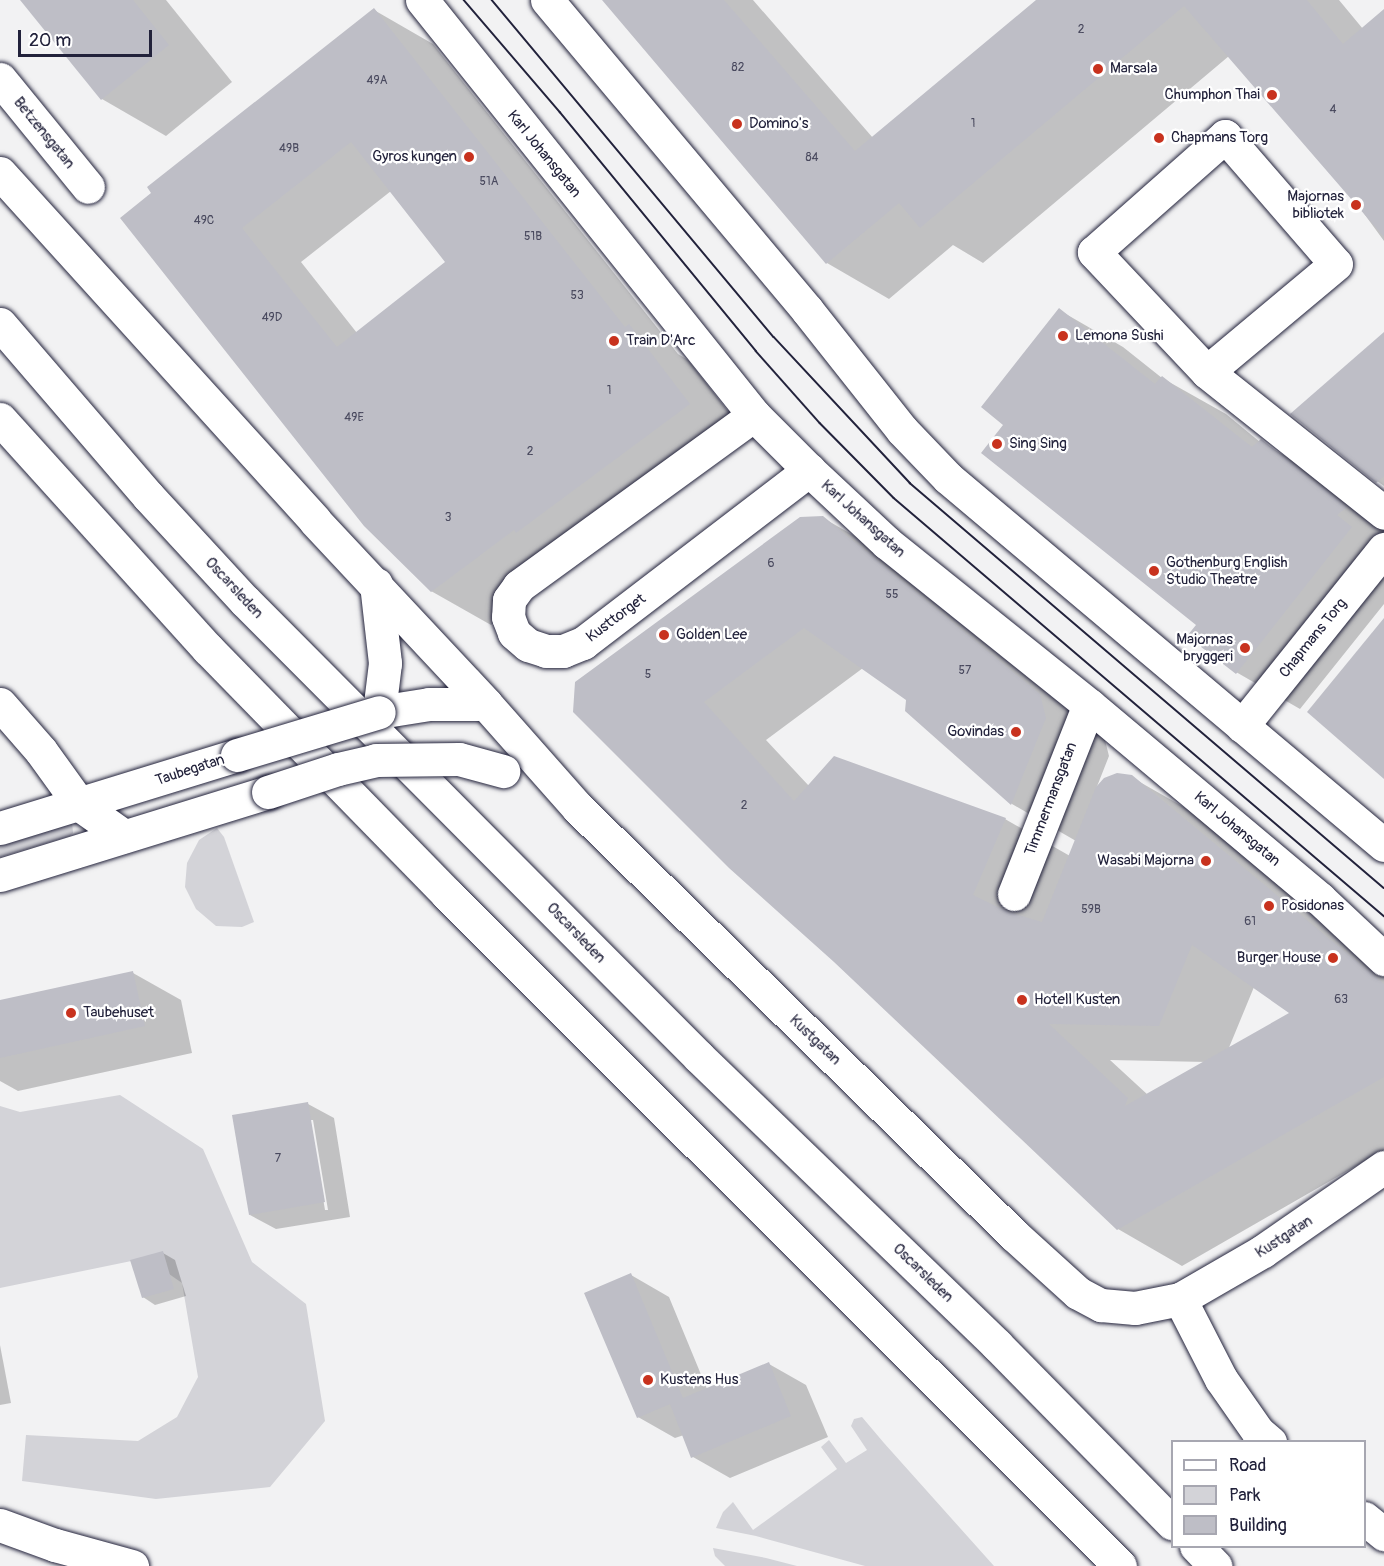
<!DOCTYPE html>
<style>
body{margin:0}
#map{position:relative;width:1384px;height:1566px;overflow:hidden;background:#f2f2f3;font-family:Pangolin,sans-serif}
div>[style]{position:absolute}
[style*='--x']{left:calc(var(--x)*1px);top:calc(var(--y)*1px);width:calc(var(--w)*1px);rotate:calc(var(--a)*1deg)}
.green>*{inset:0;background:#d3d3d8}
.shadow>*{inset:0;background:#0003}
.building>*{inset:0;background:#bebec6}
.roads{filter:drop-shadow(0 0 2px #22223b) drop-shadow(0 0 2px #22223b)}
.minor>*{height:33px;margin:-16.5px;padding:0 16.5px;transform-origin:16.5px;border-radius:16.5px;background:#fff}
.highway>*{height:33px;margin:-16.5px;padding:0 16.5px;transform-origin:16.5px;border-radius:16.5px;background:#fff}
.tram>*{height:1.5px;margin:-0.75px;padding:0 0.75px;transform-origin:0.75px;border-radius:0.75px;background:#22223b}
.bridges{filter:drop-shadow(0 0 2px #22223b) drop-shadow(0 0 2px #22223b)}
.minor-bridge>*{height:33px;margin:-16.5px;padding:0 16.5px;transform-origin:16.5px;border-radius:16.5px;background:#fff}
.dots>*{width:16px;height:16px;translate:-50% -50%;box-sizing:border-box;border:3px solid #fff;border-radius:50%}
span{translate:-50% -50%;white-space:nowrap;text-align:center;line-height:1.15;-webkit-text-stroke:4.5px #fff;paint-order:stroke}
.number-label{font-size:12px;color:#49495e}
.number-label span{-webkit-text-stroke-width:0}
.poi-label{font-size:15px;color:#22223b}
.left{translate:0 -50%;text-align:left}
.right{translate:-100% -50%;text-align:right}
.street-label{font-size:15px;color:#22223b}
.legend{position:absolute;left:1171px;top:1440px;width:195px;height:108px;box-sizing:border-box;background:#fff;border:2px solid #a7a7b1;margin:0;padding:8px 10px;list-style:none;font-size:18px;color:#22223b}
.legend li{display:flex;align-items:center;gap:12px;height:30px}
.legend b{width:30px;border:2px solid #a7a7b1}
.scale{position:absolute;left:18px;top:30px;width:134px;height:27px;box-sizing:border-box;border:3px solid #22223b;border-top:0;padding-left:8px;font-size:18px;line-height:21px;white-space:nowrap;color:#22223b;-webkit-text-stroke:4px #fff;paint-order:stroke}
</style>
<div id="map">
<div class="green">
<i style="clip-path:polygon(72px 822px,73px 833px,70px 836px,0 857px,0 840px)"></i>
<i style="clip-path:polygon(217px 828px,224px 837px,254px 922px,242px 927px,216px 926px,196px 909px,185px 887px,187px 863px,199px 840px)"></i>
<i style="clip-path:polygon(120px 1095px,203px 1149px,252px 1262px,306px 1304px,325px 1421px,270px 1487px,156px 1499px,22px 1481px,26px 1435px,138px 1441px,177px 1417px,198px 1377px,182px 1283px,146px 1258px,0 1288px,0 1106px,20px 1112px)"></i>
<i style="clip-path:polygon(862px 1417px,884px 1443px,994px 1566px,865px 1566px,756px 1536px,716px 1528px,723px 1512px,733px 1502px,753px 1530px,837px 1469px,821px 1447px,829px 1440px,846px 1463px,867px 1450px,851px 1426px,854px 1419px)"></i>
<i style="clip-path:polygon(713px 1548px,766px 1558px,797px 1566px,725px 1566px,715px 1556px)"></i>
</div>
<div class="shadow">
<i style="clip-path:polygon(22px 0,166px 0,232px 82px,166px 136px,102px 99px)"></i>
<i style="clip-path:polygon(604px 0,753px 0,873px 138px,1038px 0,1339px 0,1363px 29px,1384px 11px,1384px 241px,1357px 204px,1229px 56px,983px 263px,953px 245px,889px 299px,827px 263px)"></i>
<i style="clip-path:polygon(evenodd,374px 10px,433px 44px,678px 354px,688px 360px,749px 438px,576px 566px,573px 564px,491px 625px,431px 591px,123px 218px,374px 10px,391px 191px,447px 263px,357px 333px,301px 262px,391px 191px)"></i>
<i style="clip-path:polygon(1059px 310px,1123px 347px,1162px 378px,1226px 414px,1260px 442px,1325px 478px,1384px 525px,1384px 604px,1300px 709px,1236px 672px,1198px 625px,1006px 424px)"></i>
<i style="clip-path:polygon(1384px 334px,1384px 486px,1377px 481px)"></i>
<i style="clip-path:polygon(evenodd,823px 518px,888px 555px,1103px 732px,1109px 756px,1096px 789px,1131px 777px,1196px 814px,1384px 969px,1384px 1150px,1182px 1266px,1118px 1229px,574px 711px,823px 518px,863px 668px,908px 699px,906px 710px,1012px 804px,1076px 841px,1070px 856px,1005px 819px,809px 786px,766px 740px,863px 668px,823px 518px,1254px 987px,1292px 1013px,1228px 1050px,1254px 987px,823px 518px,1110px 1060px,1207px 1062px,1148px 1095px,1110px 1060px)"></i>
<i style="clip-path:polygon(133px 973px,181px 1000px,192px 1053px,18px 1091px,0 1081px,0 1002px)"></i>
<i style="clip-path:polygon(evenodd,308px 1104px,334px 1118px,350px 1217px,276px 1229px,250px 1215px,308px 1104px,310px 1120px,313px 1120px,328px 1210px,325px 1210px,310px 1120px)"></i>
<i style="clip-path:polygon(163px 1253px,175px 1260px,186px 1296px,155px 1305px,143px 1297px)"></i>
<i style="clip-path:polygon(631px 1275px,669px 1297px,707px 1389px,769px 1364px,806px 1385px,828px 1437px,730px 1478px,693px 1457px,684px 1435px,675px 1438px,638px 1417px)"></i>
<i style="clip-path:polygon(0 1345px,11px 1403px,0 1405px)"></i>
</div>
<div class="building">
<i style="clip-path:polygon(20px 0,133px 0,169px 45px,101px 100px)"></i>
<i style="clip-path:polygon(602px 0,724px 0,855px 151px,1036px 0,1307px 0,1343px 44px,1384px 9px,1384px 237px,1184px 6px,920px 228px,899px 203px,826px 264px)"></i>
<i style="clip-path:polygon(evenodd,374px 8px,625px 327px,629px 324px,690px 404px,516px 533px,514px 530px,431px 592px,364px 526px,120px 218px,151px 193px,147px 187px,374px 8px,351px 142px,445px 262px,337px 347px,242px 228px,351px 142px)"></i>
<i style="clip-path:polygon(1059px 308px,1155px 384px,1162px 376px,1252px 447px,1261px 439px,1347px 507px,1337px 515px,1352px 527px,1236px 674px,1187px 636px,1196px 625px,981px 453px,1003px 425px,981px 407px)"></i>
<i style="clip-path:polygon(1384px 332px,1384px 476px,1376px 483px,1290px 414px)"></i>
<i style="clip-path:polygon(evenodd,823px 516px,1040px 694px,1046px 718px,1011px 805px,905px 711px,906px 700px,804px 628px,704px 702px,794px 801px,834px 756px,1006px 818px,973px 895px,1008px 912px,1042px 922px,1096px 787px,1104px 778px,1117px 773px,1132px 775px,1384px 984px,1384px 1077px,1117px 1230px,834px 962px,729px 868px,573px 712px,575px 682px,800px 517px,823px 516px,1192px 945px,1289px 1013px,1125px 1106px,1128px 1098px,1049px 1024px,1159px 1026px,1192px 945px)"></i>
<i style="clip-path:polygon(1384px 618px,1384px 779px,1307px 712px)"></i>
<i style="clip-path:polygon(133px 971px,145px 1026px,0 1058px,0 1000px)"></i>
<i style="clip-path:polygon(308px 1102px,325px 1202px,249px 1215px,232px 1115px)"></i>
<i style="clip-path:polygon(163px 1251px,174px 1289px,142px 1298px,130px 1260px)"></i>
<i style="clip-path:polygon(631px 1273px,683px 1398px,769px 1362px,791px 1416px,691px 1458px,670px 1404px,637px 1418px,584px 1293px)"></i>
</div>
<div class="roads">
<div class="minor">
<i style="--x:422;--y:0;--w:531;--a:51.34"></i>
<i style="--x:754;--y:415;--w:78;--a:45"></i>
<i style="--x:809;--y:470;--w:107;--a:43.1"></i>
<i style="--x:887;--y:543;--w:259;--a:38.7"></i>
<i style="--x:1089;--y:705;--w:302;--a:40"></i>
<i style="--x:1320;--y:899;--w:88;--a:43.2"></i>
<i style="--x:547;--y:0;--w:405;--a:50"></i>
<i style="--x:807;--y:310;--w:153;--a:51.6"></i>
<i style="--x:902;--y:430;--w:66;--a:46.2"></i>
<i style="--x:948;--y:478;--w:570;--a:40.09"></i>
<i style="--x:0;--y:79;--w:139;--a:50.8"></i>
<i style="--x:1225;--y:136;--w:169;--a:49.1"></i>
<i style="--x:1336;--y:264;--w:168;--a:140.1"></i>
<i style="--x:1207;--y:372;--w:165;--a:-133.3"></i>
<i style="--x:1094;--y:252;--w:175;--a:-41.5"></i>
<i style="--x:1207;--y:372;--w:226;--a:38.5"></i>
<i style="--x:754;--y:415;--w:291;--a:144"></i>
<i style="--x:519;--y:586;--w:17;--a:126"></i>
<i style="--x:509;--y:600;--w:17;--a:93"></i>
<i style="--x:508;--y:617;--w:17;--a:69"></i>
<i style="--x:514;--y:633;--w:18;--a:41"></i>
<i style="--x:528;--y:645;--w:19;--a:18"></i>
<i style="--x:546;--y:651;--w:17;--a:0"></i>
<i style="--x:563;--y:651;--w:22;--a:-22"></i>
<i style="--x:583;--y:643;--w:285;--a:-37.4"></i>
<i style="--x:379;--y:712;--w:51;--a:-9.1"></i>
<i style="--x:429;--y:704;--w:57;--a:0"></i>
<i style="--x:486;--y:704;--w:139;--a:48.5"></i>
<i style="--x:578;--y:808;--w:610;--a:44.4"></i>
<i style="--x:1014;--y:1235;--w:86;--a:42.2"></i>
<i style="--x:1078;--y:1293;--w:26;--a:28"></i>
<i style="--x:1101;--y:1305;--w:34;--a:5"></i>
<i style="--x:1135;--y:1308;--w:46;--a:-11.3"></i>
<i style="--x:1180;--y:1299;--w:96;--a:-30"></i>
<i style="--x:1263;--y:1251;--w:147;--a:-34.8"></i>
<i style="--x:1242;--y:726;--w:227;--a:-51.3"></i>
<i style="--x:0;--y:828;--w:248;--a:-17.1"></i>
<i style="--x:0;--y:875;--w:281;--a:-17.2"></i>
<i style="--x:1014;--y:894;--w:203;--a:-68.4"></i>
<i style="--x:1180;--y:1299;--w:90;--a:62.9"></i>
<i style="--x:1221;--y:1379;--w:65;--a:55.1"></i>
<i style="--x:1258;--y:1432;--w:16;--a:40"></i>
<i style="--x:1364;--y:1518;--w:26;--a:39"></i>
<i style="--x:0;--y:1525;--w:59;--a:20"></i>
<i style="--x:55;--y:1545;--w:80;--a:15.3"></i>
</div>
<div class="highway">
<i style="--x:0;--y:173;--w:469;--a:47.8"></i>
<i style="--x:315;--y:521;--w:250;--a:46.9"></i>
<i style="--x:0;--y:324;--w:227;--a:49.3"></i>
<i style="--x:148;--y:496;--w:143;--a:47.3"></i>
<i style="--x:245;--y:601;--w:643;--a:45.13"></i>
<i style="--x:699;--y:1057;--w:414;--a:44"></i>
<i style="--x:997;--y:1345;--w:250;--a:45.5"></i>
<i style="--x:0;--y:419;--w:310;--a:47.9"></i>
<i style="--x:208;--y:649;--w:342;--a:45.7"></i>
<i style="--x:447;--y:894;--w:951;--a:44.96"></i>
<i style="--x:376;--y:584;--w:80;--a:83.5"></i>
<i style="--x:385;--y:663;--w:49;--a:97"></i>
<i style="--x:0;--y:704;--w:62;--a:48.9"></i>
<i style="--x:41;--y:751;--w:67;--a:54.2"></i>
<i style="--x:80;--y:805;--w:54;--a:35.2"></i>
<i style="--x:1196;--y:1546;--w:28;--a:46"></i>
</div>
</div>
<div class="tram">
<i style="--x:464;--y:0;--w:148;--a:49.4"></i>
<i style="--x:560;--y:112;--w:309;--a:50.6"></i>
<i style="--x:756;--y:351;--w:96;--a:48.4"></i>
<i style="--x:820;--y:423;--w:105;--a:45.4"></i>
<i style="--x:894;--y:498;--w:644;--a:40.47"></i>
<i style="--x:492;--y:0;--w:439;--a:50.1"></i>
<i style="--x:774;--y:337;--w:200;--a:47"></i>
<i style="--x:910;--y:483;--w:623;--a:40.51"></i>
</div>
<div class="bridges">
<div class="minor-bridge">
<i style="--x:237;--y:755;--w:148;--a:-16.8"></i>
<i style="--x:268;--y:792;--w:74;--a:-18.2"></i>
<i style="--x:338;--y:769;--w:39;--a:-13"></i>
<i style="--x:376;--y:760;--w:83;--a:-0.7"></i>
<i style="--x:459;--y:759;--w:46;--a:15.3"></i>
</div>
</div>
<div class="dots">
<i style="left:1098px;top:69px;background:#c8321e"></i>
<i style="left:1272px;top:95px;background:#c8321e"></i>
<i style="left:737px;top:124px;background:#c8321e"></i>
<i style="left:1159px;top:138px;background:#c8321e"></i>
<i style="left:469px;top:157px;background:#c8321e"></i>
<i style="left:1356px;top:205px;background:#c8321e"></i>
<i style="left:1063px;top:336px;background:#c8321e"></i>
<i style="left:614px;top:341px;background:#c8321e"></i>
<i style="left:997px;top:444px;background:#c8321e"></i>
<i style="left:1154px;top:571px;background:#c8321e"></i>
<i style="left:664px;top:635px;background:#c8321e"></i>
<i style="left:1245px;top:648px;background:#c8321e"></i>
<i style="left:1016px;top:732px;background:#c8321e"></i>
<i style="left:1206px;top:861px;background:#c8321e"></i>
<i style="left:1269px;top:906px;background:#c8321e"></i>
<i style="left:1333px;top:958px;background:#c8321e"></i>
<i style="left:1022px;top:1000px;background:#c8321e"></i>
<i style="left:71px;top:1013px;background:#c8321e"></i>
<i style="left:648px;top:1380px;background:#c8321e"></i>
</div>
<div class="number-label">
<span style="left:1081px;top:30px">2</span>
<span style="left:738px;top:68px">82</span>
<span style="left:377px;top:81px">49A</span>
<span style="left:1333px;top:110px">4</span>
<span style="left:973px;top:124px">1</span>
<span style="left:289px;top:149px">49B</span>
<span style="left:812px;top:158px">84</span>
<span style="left:489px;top:182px">51A</span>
<span style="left:204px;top:221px">49C</span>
<span style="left:533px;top:237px">51B</span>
<span style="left:577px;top:296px">53</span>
<span style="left:272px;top:318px">49D</span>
<span style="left:609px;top:391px">1</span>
<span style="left:354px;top:418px">49E</span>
<span style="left:530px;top:452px">2</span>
<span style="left:448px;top:518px">3</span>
<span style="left:771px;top:564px">6</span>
<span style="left:892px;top:595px">55</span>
<span style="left:965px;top:671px">57</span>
<span style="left:648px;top:675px">5</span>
<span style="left:744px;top:806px">2</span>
<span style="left:1091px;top:910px">59B</span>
<span style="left:1250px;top:922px">61</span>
<span style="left:1341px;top:1000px">63</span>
<span style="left:278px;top:1159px">7</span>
</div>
<div class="poi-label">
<span class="left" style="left:1110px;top:69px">Marsala</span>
<span class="right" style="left:1260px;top:95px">Chumphon Thai</span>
<span class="left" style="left:749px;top:124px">Domino's</span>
<span class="left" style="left:1171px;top:138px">Chapmans Torg</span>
<span class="right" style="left:457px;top:157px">Gyros kungen</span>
<span class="right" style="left:1344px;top:205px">Majornas<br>bibliotek</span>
<span class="left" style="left:1075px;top:336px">Lemona Sushi</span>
<span class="left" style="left:626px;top:341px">Train D'Arc</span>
<span class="left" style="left:1009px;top:444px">Sing Sing</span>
<span class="left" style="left:1166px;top:571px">Gothenburg English<br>Studio Theatre</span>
<span class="left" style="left:676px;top:635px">Golden Lee</span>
<span class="right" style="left:1233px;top:648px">Majornas<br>bryggeri</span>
<span class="right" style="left:1004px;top:732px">Govindas</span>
<span class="right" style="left:1194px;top:861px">Wasabi Majorna</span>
<span class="left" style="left:1281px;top:906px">Posidonas</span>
<span class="right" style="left:1321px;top:958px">Burger House</span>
<span class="left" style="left:1034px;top:1000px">Hotell Kusten</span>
<span class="left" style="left:83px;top:1013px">Taubehuset</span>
<span class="left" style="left:660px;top:1380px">Kustens Hus</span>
</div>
<div class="street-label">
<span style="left:44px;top:133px;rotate:51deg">Betzensgatan</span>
<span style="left:544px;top:154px;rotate:51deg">Karl Johansgatan</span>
<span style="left:863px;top:519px;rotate:42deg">Karl Johansgatan</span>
<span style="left:234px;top:588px;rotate:47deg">Oscarsleden</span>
<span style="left:616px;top:618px;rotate:-37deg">Kusttorget</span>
<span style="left:1313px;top:638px;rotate:-51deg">Chapmans Torg</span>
<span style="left:190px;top:770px;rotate:-18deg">Taubegatan</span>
<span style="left:1051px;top:799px;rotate:-69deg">Timmermansgatan</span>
<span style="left:1237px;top:829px;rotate:40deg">Karl Johansgatan</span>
<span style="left:576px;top:933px;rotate:46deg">Oscarsleden</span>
<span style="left:815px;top:1040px;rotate:44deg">Kustgatan</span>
<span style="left:1284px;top:1237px;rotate:-33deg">Kustgatan</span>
<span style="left:923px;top:1273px;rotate:44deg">Oscarsleden</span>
</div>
<ul class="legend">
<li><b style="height:8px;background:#fff"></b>Road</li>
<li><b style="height:16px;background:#d3d3d8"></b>Park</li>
<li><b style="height:16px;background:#bebec6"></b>Building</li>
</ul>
<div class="scale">20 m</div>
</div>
